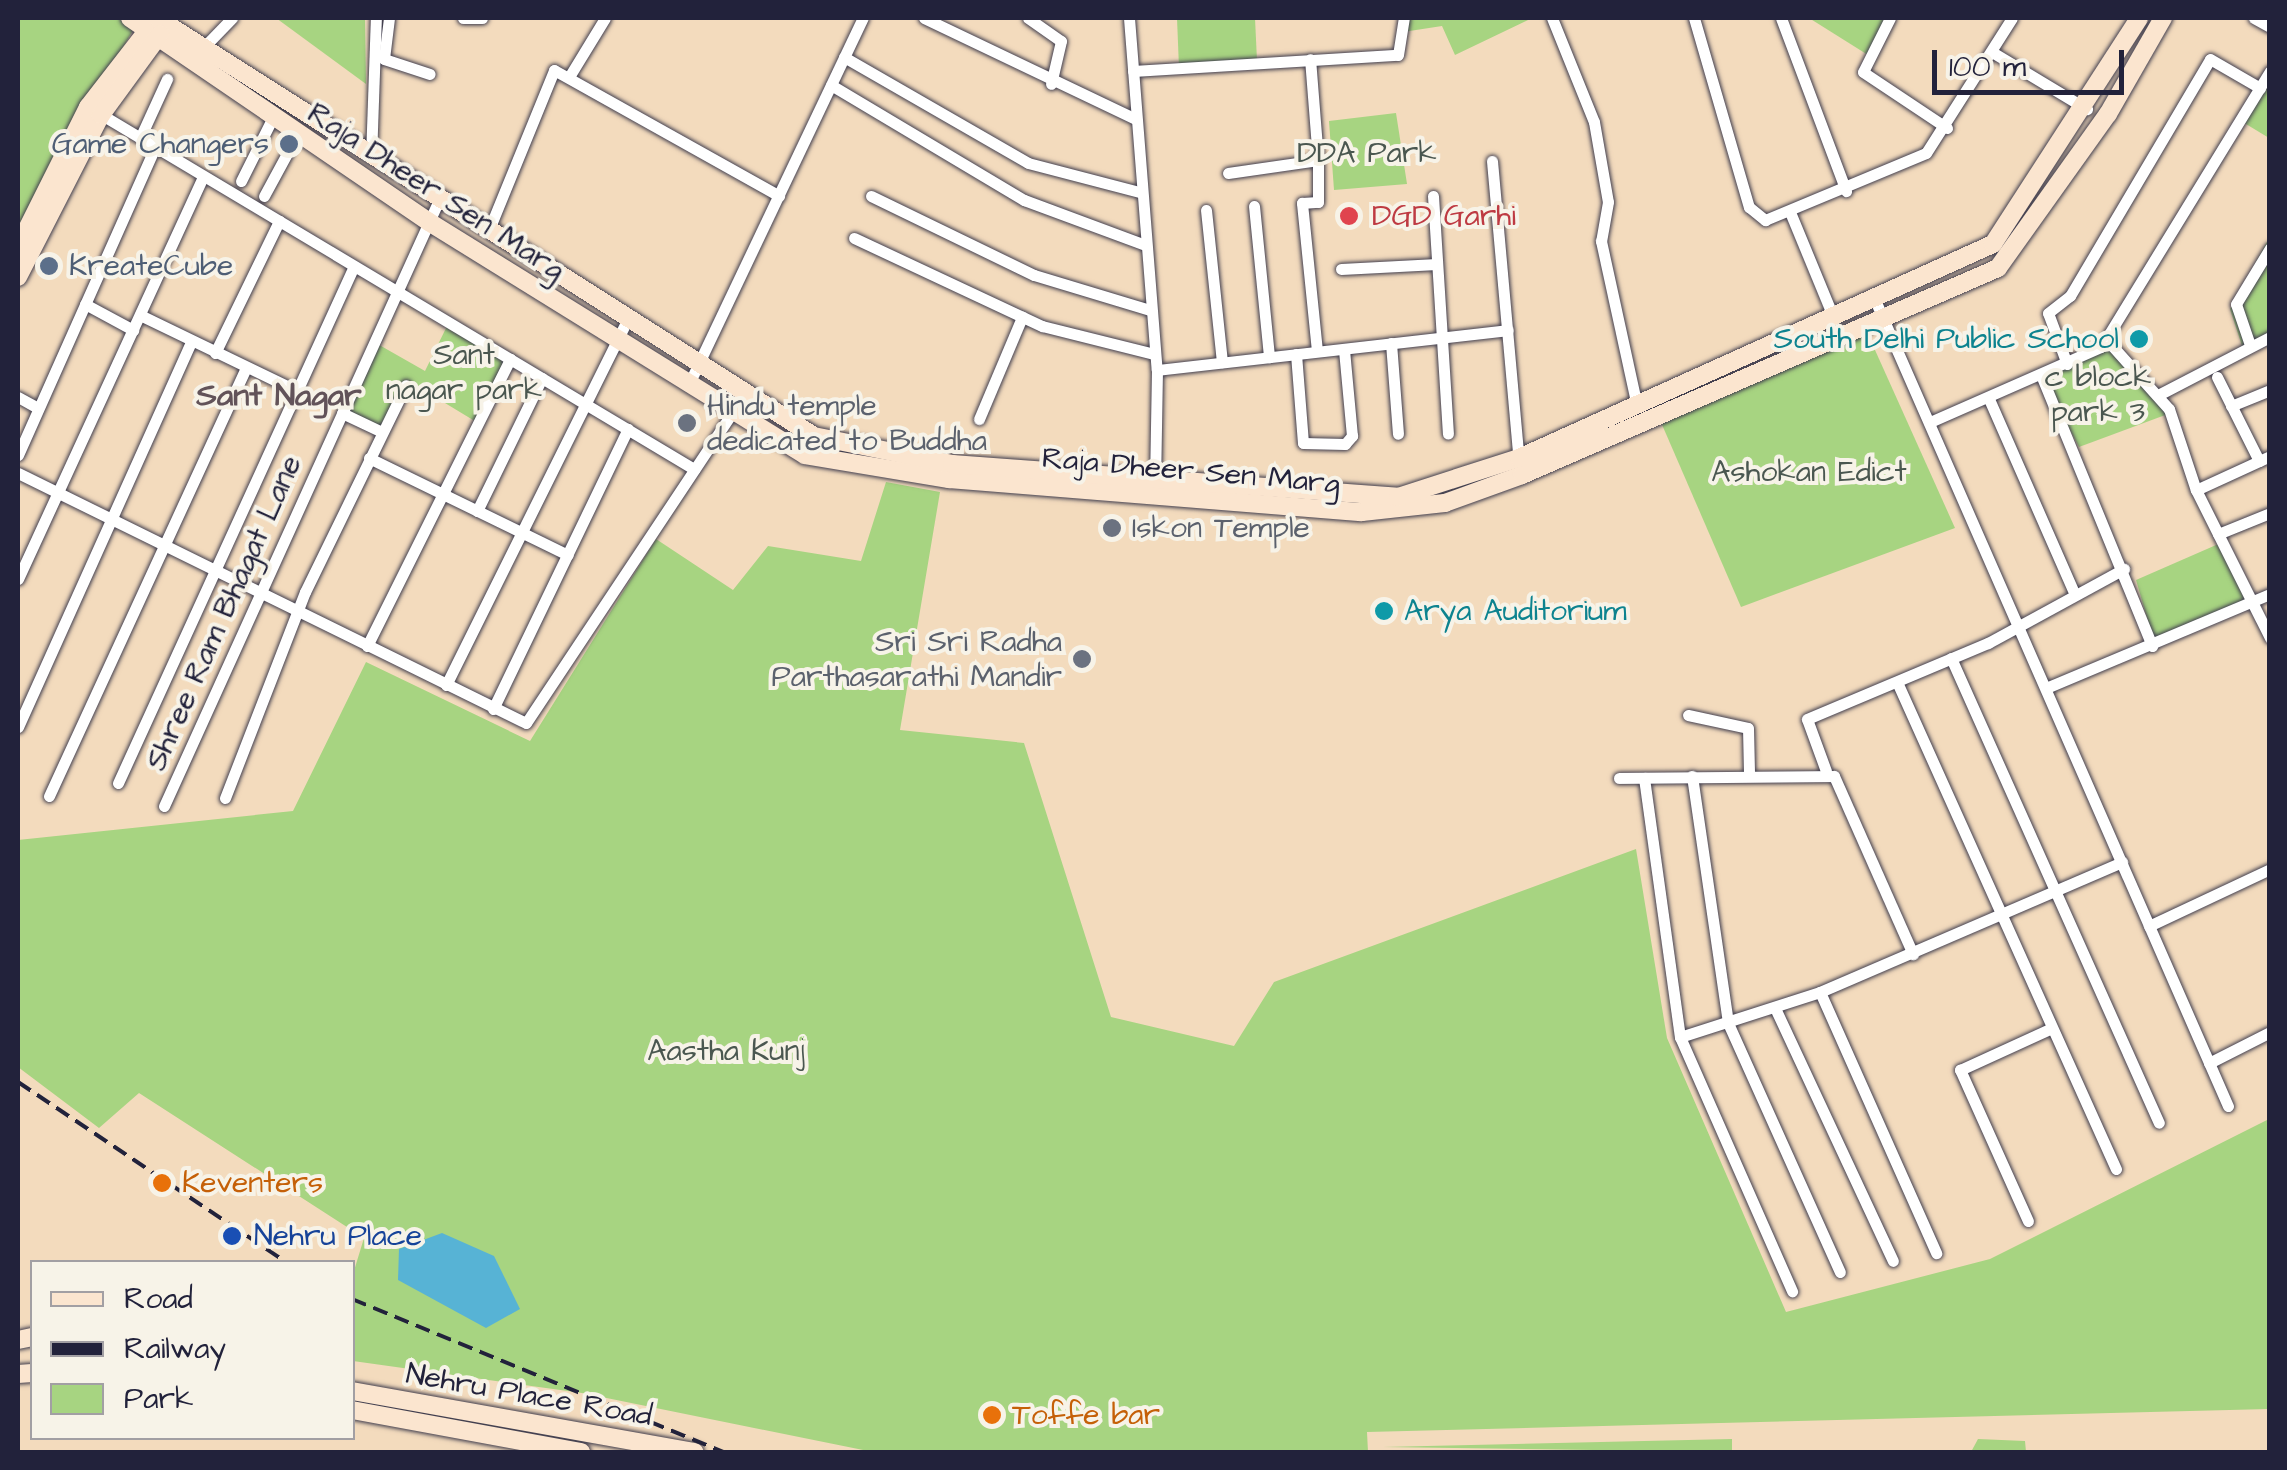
<!DOCTYPE html>
<style>
body{margin:0}
#map{position:relative;width:2287px;height:1470px;overflow:hidden;background:#f3dbbd;font-family:"Architects Daughter",sans-serif}
div>[style]{position:absolute}
[style*='--x']{left:calc(var(--x)*1px);top:calc(var(--y)*1px);width:calc(var(--w)*1px);rotate:calc(var(--a)*1deg)}
.green>*{inset:0;background:#a7d481}
.water>*{inset:0;background:#57b3d5}
.roads{filter:drop-shadow(0 0 2px #413e4e) drop-shadow(0 0 2px #413e4e)}
.street>*{height:11px;margin:-5.5px;padding:0 5.5px;transform-origin:5.5px;border-radius:5.5px;background:#fff}
.secondary>*{height:18px;margin:-9px;padding:0 9px;transform-origin:9px;border-radius:9px;background:#fbe5cf}
.rail>*{height:4px;margin-top:-2px;transform-origin:0;background:repeating-linear-gradient(90deg,#22223b 0 15px,transparent 0 23px)}
.dots>*{width:28px;height:28px;translate:-50% -50%;box-sizing:border-box;border:5px solid #f7f3e8;border-radius:50%}
span{translate:-50% -50%;white-space:nowrap;text-align:center;line-height:1.15;-webkit-text-stroke:8px #f7f3e8;paint-order:stroke}
.service-label{font-size:30px;color:#4e5e75}
.right{translate:-100% -50%;text-align:right}
.left{translate:0 -50%;text-align:left}
.park-label{font-size:30px;color:#4a5750}
.street-label{font-size:30px;color:#22223b}
.health-label{font-size:30px;color:#be3a42}
.culture-label{font-size:30px;color:#0d838f}
.worship-label{font-size:30px;color:#5b616d}
.food-label{font-size:30px;color:#c56008}
.transit-label{font-size:30px;color:#164399}
.neighbourhood-label{font-size:32px;color:#625359;font-weight:700}
.frame{position:absolute;inset:0;border:20px solid #22223b;pointer-events:none}
.legend{position:absolute;left:30px;top:1260px;width:325px;height:180px;box-sizing:border-box;background:#f7f3e8;border:2px solid #a29fa3;margin:0;padding:12px 18px;list-style:none;font-size:30px;color:#22223b}
.legend li{display:flex;align-items:center;gap:20px;height:50px}
.legend b{width:50px;border:2px solid #a29fa3}
.scale{position:absolute;left:1932px;top:50px;width:192px;height:45px;box-sizing:border-box;border:5px solid #22223b;border-top:0;padding-left:12px;font-size:30px;line-height:35px;white-space:nowrap;color:#22223b;-webkit-text-stroke:8px #f7f3e8;paint-order:stroke}
</style>
<div id="map">
<div class="green">
<i style="clip-path:polygon(18px 18px,140px 18px,18px 229px)"></i>
<i style="clip-path:polygon(276px 18px,365px 18px,366px 84px)"></i>
<i style="clip-path:polygon(1177px 18px,1255px 18px,1257px 61px,1179px 68px)"></i>
<i style="clip-path:polygon(1403px 18px,1526px 18px,1528px 20px,1455px 55px,1442px 26px,1403px 32px)"></i>
<i style="clip-path:polygon(1809px 18px,1889px 18px,1868px 55px)"></i>
<i style="clip-path:polygon(2269px 79px,2269px 138px,2241px 121px)"></i>
<i style="clip-path:polygon(1396px 113px,1407px 184px,1334px 190px,1329px 121px)"></i>
<i style="clip-path:polygon(2269px 238px,2269px 344px,2245px 355px,2230px 309px)"></i>
<i style="clip-path:polygon(449px 322px,510px 359px,478px 423px,407px 380px,379px 430px,342px 413px,374px 342px,425px 371px)"></i>
<i style="clip-path:polygon(1866px 330px,1955px 528px,1741px 607px,1660px 420px)"></i>
<i style="clip-path:polygon(2104px 343px,2168px 414px,2079px 447px,2041px 375px)"></i>
<i style="clip-path:polygon(886px 482px,940px 492px,900px 730px,1024px 743px,1111px 1017px,1234px 1046px,1274px 982px,1636px 849px,1667px 1038px,1786px 1312px,1990px 1259px,2269px 1119px,2269px 1409px,1367px 1432px,1368px 1452px,873px 1452px,582px 1393px,353px 1361px,353px 1274px,364px 1238px,139px 1093px,99px 1128px,18px 1067px,18px 840px,293px 811px,366px 662px,530px 741px,656px 539px,733px 590px,768px 546px,861px 561px)"></i>
<i style="clip-path:polygon(2223px 542px,2252px 604px,2155px 645px,2136px 580px)"></i>
<i style="clip-path:polygon(1732px 1439px,1732px 1452px,1383px 1447px)"></i>
<i style="clip-path:polygon(1978px 1439px,2025px 1441px,2026px 1452px,1971px 1452px)"></i>
</div>
<div class="water">
<i style="clip-path:polygon(442px 1233px,494px 1256px,520px 1309px,486px 1328px,398px 1280px,399px 1249px)"></i>
</div>
<div class="roads">
<div class="street">
<i style="--x:389;--y:18;--w:41;--a:97"></i>
<i style="--x:384;--y:59;--w:48;--a:18.1"></i>
<i style="--x:463;--y:18;--w:19;--a:0"></i>
<i style="--x:924;--y:18;--w:235;--a:25.5"></i>
<i style="--x:1028;--y:18;--w:40;--a:34.9"></i>
<i style="--x:1061;--y:41;--w:44;--a:103.1"></i>
<i style="--x:1129;--y:18;--w:353;--a:85.5"></i>
<i style="--x:1157;--y:370;--w:112;--a:91"></i>
<i style="--x:1552;--y:18;--w:112;--a:68"></i>
<i style="--x:1594;--y:122;--w:81;--a:80.1"></i>
<i style="--x:1608;--y:202;--w:40;--a:100"></i>
<i style="--x:1601;--y:241;--w:169;--a:77.7"></i>
<i style="--x:1694;--y:18;--w:197;--a:73.8"></i>
<i style="--x:1749;--y:207;--w:21;--a:39"></i>
<i style="--x:1765;--y:220;--w:174;--a:-22.6"></i>
<i style="--x:1926;--y:153;--w:160;--a:-57.5"></i>
<i style="--x:1781;--y:18;--w:185;--a:69.4"></i>
<i style="--x:1890;--y:18;--w:60;--a:116.6"></i>
<i style="--x:1863;--y:72;--w:101;--a:33.7"></i>
<i style="--x:2254;--y:18;--w:18;--a:29"></i>
<i style="--x:202;--y:49;--w:43;--a:-45.9"></i>
<i style="--x:1992;--y:52;--w:111;--a:31"></i>
<i style="--x:844;--y:57;--w:212;--a:29.9"></i>
<i style="--x:1028;--y:163;--w:115;--a:14.6"></i>
<i style="--x:1133;--y:71;--w:265;--a:-3.5"></i>
<i style="--x:1398;--y:55;--w:37;--a:-81"></i>
<i style="--x:569;--y:77;--w:69;--a:-58.6"></i>
<i style="--x:831;--y:85;--w:225;--a:30.8"></i>
<i style="--x:1024;--y:200;--w:129;--a:20.4"></i>
<i style="--x:97;--y:112;--w:696;--a:30.88"></i>
<i style="--x:140;--y:138;--w:65;--a:-65.4"></i>
<i style="--x:371;--y:158;--w:140;--a:-88"></i>
<i style="--x:1492;--y:161;--w:301;--a:84.9"></i>
<i style="--x:1228;--y:173;--w:91;--a:-8.2"></i>
<i style="--x:1318;--y:160;--w:101;--a:-94.5"></i>
<i style="--x:241;--y:181;--w:69;--a:-63.4"></i>
<i style="--x:264;--y:196;--w:69;--a:-61.6"></i>
<i style="--x:871;--y:196;--w:181;--a:25.9"></i>
<i style="--x:1034;--y:275;--w:121;--a:16.8"></i>
<i style="--x:1433;--y:196;--w:238;--a:86.4"></i>
<i style="--x:1254;--y:206;--w:152;--a:84.3"></i>
<i style="--x:1206;--y:210;--w:153;--a:84"></i>
<i style="--x:1790;--y:212;--w:116;--a:67.6"></i>
<i style="--x:488;--y:232;--w:175;--a:-67.8"></i>
<i style="--x:554;--y:70;--w:258;--a:29.2"></i>
<i style="--x:854;--y:238;--w:208;--a:25.1"></i>
<i style="--x:1042;--y:326;--w:115;--a:14"></i>
<i style="--x:1341;--y:269;--w:96;--a:-3"></i>
<i style="--x:1875;--y:300;--w:880;--a:66.35"></i>
<i style="--x:85;--y:304;--w:55;--a:28.4"></i>
<i style="--x:140;--y:315;--w:170;--a:25.8"></i>
<i style="--x:2107;--y:340;--w:93;--a:48.1"></i>
<i style="--x:2169;--y:409;--w:85;--a:71.6"></i>
<i style="--x:2196;--y:490;--w:165;--a:63.4"></i>
<i style="--x:1391;--y:343;--w:91;--a:85.6"></i>
<i style="--x:2250;--y:345;--w:43;--a:-108.9"></i>
<i style="--x:2236;--y:304;--w:66;--a:-58.7"></i>
<i style="--x:1317;--y:351;--w:149;--a:-95.8"></i>
<i style="--x:1302;--y:203;--w:16;--a:-4"></i>
<i style="--x:1318;--y:202;--w:42;--a:-90"></i>
<i style="--x:215;--y:353;--w:147;--a:-64.1"></i>
<i style="--x:1296;--y:354;--w:89;--a:85.5"></i>
<i style="--x:1303;--y:443;--w:42;--a:1.4"></i>
<i style="--x:1345;--y:444;--w:11;--a:-49"></i>
<i style="--x:1352;--y:436;--w:87;--a:-95.3"></i>
<i style="--x:2067;--y:364;--w:54;--a:-110.4"></i>
<i style="--x:2048;--y:313;--w:28;--a:-38"></i>
<i style="--x:2070;--y:296;--w:275;--a:-59.4"></i>
<i style="--x:2210;--y:59;--w:58;--a:30.1"></i>
<i style="--x:1157;--y:370;--w:353;--a:-6.5"></i>
<i style="--x:2041;--y:375;--w:293;--a:67.7"></i>
<i style="--x:2217;--y:377;--w:94;--a:63.4"></i>
<i style="--x:688;--y:386;--w:407;--a:-64.6"></i>
<i style="--x:2160;--y:394;--w:124;--a:-27.4"></i>
<i style="--x:18;--y:397;--w:23;--a:29"></i>
<i style="--x:1989;--y:399;--w:209;--a:66.3"></i>
<i style="--x:2231;--y:406;--w:42;--a:-22.3"></i>
<i style="--x:342;--y:413;--w:44;--a:25.4"></i>
<i style="--x:979;--y:419;--w:111;--a:-67.1"></i>
<i style="--x:1930;--y:422;--w:187;--a:-23.7"></i>
<i style="--x:2101;--y:347;--w:324;--a:-58.5"></i>
<i style="--x:18;--y:455;--w:337;--a:-66"></i>
<i style="--x:369;--y:458;--w:221;--a:26"></i>
<i style="--x:18;--y:473;--w:566;--a:26.2"></i>
<i style="--x:526;--y:723;--w:374;--a:-56.4"></i>
<i style="--x:2196;--y:490;--w:81;--a:-24.7"></i>
<i style="--x:477;--y:511;--w:148;--a:-64"></i>
<i style="--x:2218;--y:534;--w:56;--a:-22"></i>
<i style="--x:18;--y:579;--w:443;--a:-65.3"></i>
<i style="--x:367;--y:646;--w:321;--a:-63.5"></i>
<i style="--x:1951;--y:658;--w:509;--a:65.9"></i>
<i style="--x:1897;--y:682;--w:534;--a:65.79"></i>
<i style="--x:446;--y:685;--w:405;--a:-63.6"></i>
<i style="--x:2046;--y:688;--w:243;--a:-22.8"></i>
<i style="--x:493;--y:709;--w:311;--a:-64.3"></i>
<i style="--x:1688;--y:715;--w:61;--a:12.2"></i>
<i style="--x:1748;--y:728;--w:45;--a:88.7"></i>
<i style="--x:18;--y:727;--w:422;--a:-65.8"></i>
<i style="--x:1826;--y:771;--w:55;--a:-110.1"></i>
<i style="--x:1807;--y:719;--w:196;--a:-22.8"></i>
<i style="--x:1988;--y:643;--w:155;--a:-28.6"></i>
<i style="--x:1692;--y:776;--w:250;--a:81.7"></i>
<i style="--x:1728;--y:1023;--w:273;--a:65.8"></i>
<i style="--x:1619;--y:778;--w:215;--a:-0.5"></i>
<i style="--x:1834;--y:776;--w:195;--a:66.1"></i>
<i style="--x:1644;--y:778;--w:261;--a:82.1"></i>
<i style="--x:1680;--y:1037;--w:278;--a:66.2"></i>
<i style="--x:118;--y:783;--w:568;--a:-65.46"></i>
<i style="--x:49;--y:796;--w:471;--a:-65.3"></i>
<i style="--x:225;--y:798;--w:221;--a:-68.8"></i>
<i style="--x:305;--y:592;--w:230;--a:-64"></i>
<i style="--x:164;--y:806;--w:663;--a:-65.6"></i>
<i style="--x:2149;--y:926;--w:134;--a:-25.2"></i>
<i style="--x:1820;--y:992;--w:286;--a:66"></i>
<i style="--x:1775;--y:1008;--w:279;--a:65"></i>
<i style="--x:1680;--y:1037;--w:147;--a:-17.8"></i>
<i style="--x:1820;--y:992;--w:329;--a:-23.3"></i>
<i style="--x:2209;--y:1063;--w:68;--a:-26.9"></i>
<i style="--x:2028;--y:1221;--w:166;--a:-114.2"></i>
<i style="--x:1960;--y:1070;--w:101;--a:-24.5"></i>
</div>
<div class="secondary">
<i style="--x:130;--y:18;--w:362;--a:34.3"></i>
<i style="--x:429;--y:222;--w:442;--a:31.8"></i>
<i style="--x:805;--y:455;--w:146;--a:9.5"></i>
<i style="--x:949;--y:479;--w:414;--a:4.6"></i>
<i style="--x:1362;--y:512;--w:83;--a:-6.2"></i>
<i style="--x:1445;--y:503;--w:82;--a:-20"></i>
<i style="--x:1522;--y:475;--w:519;--a:-23.5"></i>
<i style="--x:1998;--y:268;--w:189;--a:-54.5"></i>
<i style="--x:2108;--y:114;--w:111;--a:-60.2"></i>
<i style="--x:18;--y:247;--w:157;--a:-63.4"></i>
<i style="--x:88;--y:107;--w:113;--a:-52.2"></i>
<i style="--x:157;--y:18;--w:779;--a:32.47"></i>
<i style="--x:814;--y:436;--w:141;--a:11.5"></i>
<i style="--x:952;--y:464;--w:447;--a:4.2"></i>
<i style="--x:1398;--y:497;--w:127;--a:-17.9"></i>
<i style="--x:1519;--y:458;--w:520;--a:-24.3"></i>
<i style="--x:1993;--y:244;--w:269;--a:-57.1"></i>
<i style="--x:18;--y:277;--w:182;--a:-62.9"></i>
<i style="--x:101;--y:115;--w:100;--a:-53.9"></i>
<i style="--x:18;--y:1340;--w:14;--a:-12"></i>
<i style="--x:18;--y:1374;--w:14;--a:-4"></i>
<i style="--x:352;--y:1391;--w:348;--a:10.1"></i>
<i style="--x:352;--y:1410;--w:233;--a:10.4"></i>
</div>
</div>
<div class="rail">
<i style="--x:18;--y:1082;--w:323;--a:33.9"></i>
<i style="--x:352;--y:1299;--w:402;--a:22.4"></i>
</div>
<div class="dots">
<i style="left:289px;top:144px;background:#5c6f8a"></i>
<i style="left:1349px;top:216px;background:#e0444e"></i>
<i style="left:49px;top:266px;background:#5c6f8a"></i>
<i style="left:2139px;top:339px;background:#0f9aa8"></i>
<i style="left:687px;top:423px;background:#6b7280"></i>
<i style="left:1112px;top:528px;background:#6b7280"></i>
<i style="left:1384px;top:611px;background:#0f9aa8"></i>
<i style="left:1082px;top:659px;background:#6b7280"></i>
<i style="left:162px;top:1183px;background:#e8710a"></i>
<i style="left:232px;top:1236px;background:#1a4fb4"></i>
<i style="left:992px;top:1415px;background:#e8710a"></i>
</div>
<div class="service-label">
<span class="right" style="left:269px;top:144px">Game Changers</span>
<span class="left" style="left:69px;top:266px">KreateCube</span>
</div>
<div class="park-label">
<span style="left:1367px;top:153px">DDA Park</span>
<span style="left:464px;top:372px">Sant<br>nagar park</span>
<span style="left:2098px;top:394px">c block<br>park 3</span>
<span style="left:1809px;top:472px">Ashokan Edict</span>
<span style="left:726px;top:1051px">Aastha Kunj</span>
</div>
<div class="street-label">
<span style="left:436px;top:192px;rotate:33deg">Raja Dheer Sen Marg</span>
<span style="left:1191px;top:471px;rotate:5deg">Raja Dheer Sen Marg</span>
<span style="left:224px;top:613px;rotate:-66deg">Shree Ram Bhagat Lane</span>
<span style="left:529px;top:1395px;rotate:10deg">Nehru Place Road</span>
</div>
<div class="health-label">
<span class="left" style="left:1372px;top:216px">DGD Garhi</span>
</div>
<div class="culture-label">
<span class="right" style="left:2119px;top:339px">South Delhi Public School</span>
<span class="left" style="left:1404px;top:611px">Arya Auditorium</span>
</div>
<div class="worship-label">
<span class="left" style="left:707px;top:423px">Hindu temple<br>dedicated to Buddha</span>
<span class="left" style="left:1132px;top:528px">Iskon Temple</span>
<span class="right" style="left:1062px;top:659px">Sri Sri Radha<br>Parthasarathi Mandir</span>
</div>
<div class="food-label">
<span class="left" style="left:182px;top:1183px">Keventers</span>
<span class="left" style="left:1012px;top:1415px">Toffe bar</span>
</div>
<div class="transit-label">
<span class="left" style="left:254px;top:1236px">Nehru Place</span>
</div>
<div class="neighbourhood-label">
<span style="left:279px;top:396px">Sant Nagar</span>
</div>
<div class="frame"></div>
<ul class="legend">
<li><b style="height:12px;background:#fbe5cf"></b>Road</li>
<li><b style="height:12px;background:#22223b"></b>Railway</li>
<li><b style="height:28px;background:#a7d481"></b>Park</li>
</ul>
<div class="scale">100 m</div>
</div>
